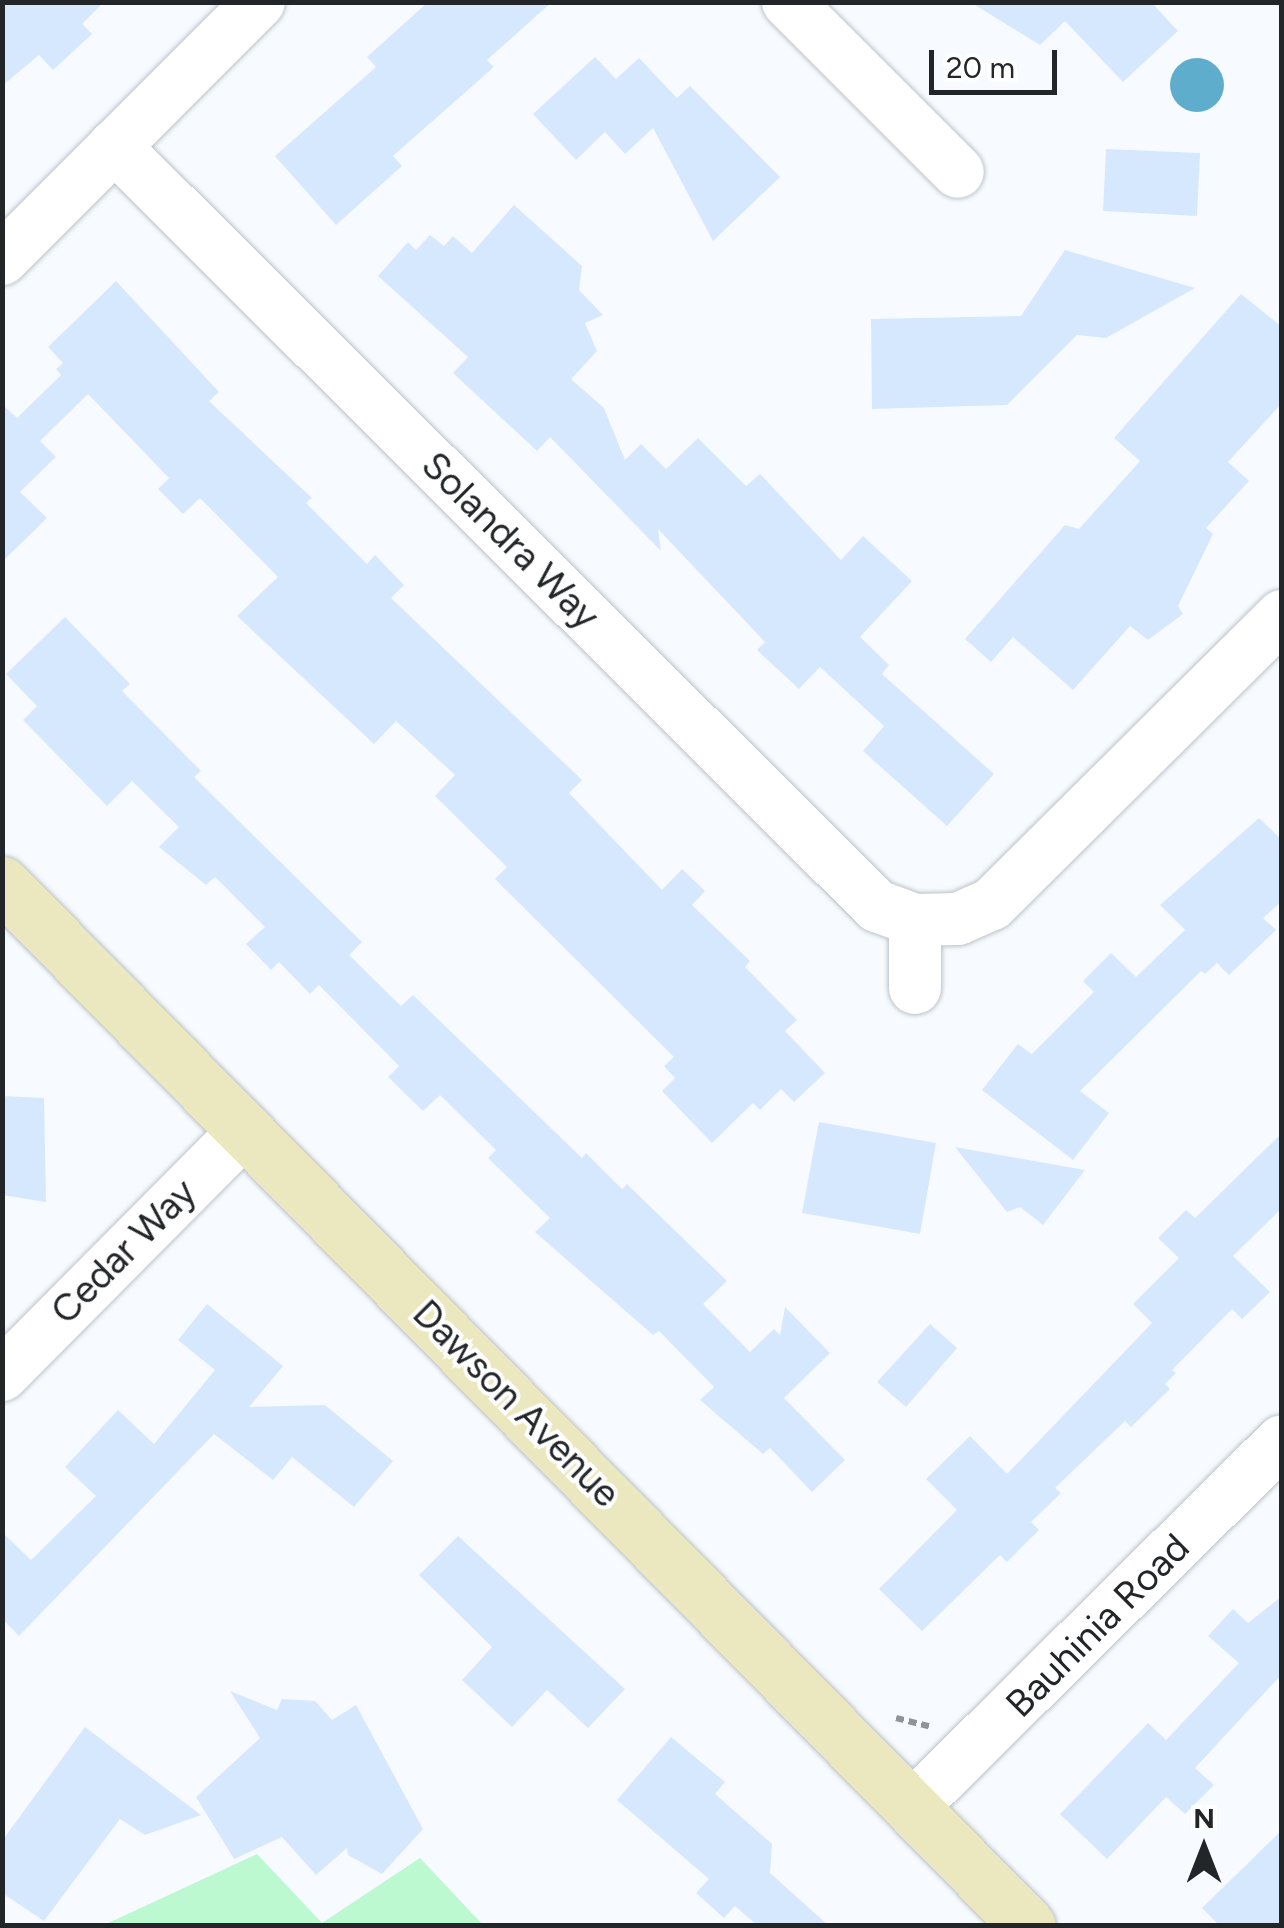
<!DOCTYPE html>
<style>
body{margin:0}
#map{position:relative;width:1284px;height:1928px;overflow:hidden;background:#f7fbff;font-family:Figtree,sans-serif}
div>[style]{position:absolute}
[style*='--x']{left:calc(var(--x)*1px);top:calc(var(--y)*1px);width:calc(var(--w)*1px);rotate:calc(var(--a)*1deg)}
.green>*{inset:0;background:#bcf8d0}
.water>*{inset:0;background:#5fadcc}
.round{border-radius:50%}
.building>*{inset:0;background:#d6e8fe}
.path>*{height:6px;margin-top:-3px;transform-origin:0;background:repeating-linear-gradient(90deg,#919497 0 8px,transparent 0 13px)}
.roads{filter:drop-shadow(0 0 2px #bcc2c9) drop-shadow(0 0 2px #bcc2c9)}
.street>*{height:52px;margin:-26px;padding:0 26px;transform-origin:26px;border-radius:26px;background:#fff}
.secondary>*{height:55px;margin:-27.5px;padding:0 27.5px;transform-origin:27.5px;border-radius:27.5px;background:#ebe7be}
span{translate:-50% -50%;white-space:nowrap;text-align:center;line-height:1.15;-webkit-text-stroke:8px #fff;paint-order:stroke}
.street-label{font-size:38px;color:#232628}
.frame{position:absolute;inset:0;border:5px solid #232628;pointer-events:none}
.north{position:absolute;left:1154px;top:1798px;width:100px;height:100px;-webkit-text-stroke:8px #fff;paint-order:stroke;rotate:0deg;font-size:28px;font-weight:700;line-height:40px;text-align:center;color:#232628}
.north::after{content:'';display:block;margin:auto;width:35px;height:45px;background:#232628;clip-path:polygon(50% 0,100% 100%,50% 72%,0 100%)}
.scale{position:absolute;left:929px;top:50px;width:128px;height:45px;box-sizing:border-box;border:5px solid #232628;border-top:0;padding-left:12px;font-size:30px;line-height:35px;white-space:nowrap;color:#232628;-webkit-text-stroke:8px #fff;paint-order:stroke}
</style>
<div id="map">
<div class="green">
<i style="clip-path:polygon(257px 1854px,322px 1923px,420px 1858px,483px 1925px,104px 1925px)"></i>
</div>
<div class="water">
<i class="round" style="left:1170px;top:58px;width:54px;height:54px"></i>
</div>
<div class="building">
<i style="clip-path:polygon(2px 2px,104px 2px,82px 24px,92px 34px,53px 70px,39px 55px,2px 86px)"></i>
<i style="clip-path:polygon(428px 2px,552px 2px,487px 60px,494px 67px,393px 156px,402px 166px,336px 225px,275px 156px,376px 67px,367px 57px)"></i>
<i style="clip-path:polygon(970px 2px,1151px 2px,1178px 31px,1123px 82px,1065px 21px,1040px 45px)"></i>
<i style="clip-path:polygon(595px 57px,616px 79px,639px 58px,677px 98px,690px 86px,780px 177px,713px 241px,653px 128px,625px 154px,605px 132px,576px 160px,533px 114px)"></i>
<i style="clip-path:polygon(1106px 149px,1200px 153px,1197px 216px,1103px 211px)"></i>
<i style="clip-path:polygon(514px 205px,582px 266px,579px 290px,603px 315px,585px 323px,597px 351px,571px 379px,604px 408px,625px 460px,641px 444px,666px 469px,698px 438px,746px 486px,760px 474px,841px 560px,863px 536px,912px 581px,860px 637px,889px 665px,882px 674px,994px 774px,947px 826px,863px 751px,884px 726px,820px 667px,799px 689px,757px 650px,765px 642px,658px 529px,661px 551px,550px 437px,537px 451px,453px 373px,468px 357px,378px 276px,408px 242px,416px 250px,430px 235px,444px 246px,453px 236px,472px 253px)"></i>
<i style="clip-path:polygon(1065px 250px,1195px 288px,1106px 338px,1077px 335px,1007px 405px,872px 409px,871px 319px,1021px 316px)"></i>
<i style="clip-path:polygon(116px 281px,219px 392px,209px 401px,312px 498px,306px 503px,367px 564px,375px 555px,404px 585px,391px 598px,582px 780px,569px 793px,662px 890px,682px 869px,705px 891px,692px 905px,750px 961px,745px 967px,797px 1020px,785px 1031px,825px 1073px,794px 1102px,781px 1089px,760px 1110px,753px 1103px,712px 1143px,662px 1091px,675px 1078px,664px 1066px,674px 1057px,495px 879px,507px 867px,435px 796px,455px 775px,396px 721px,374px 744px,237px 616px,278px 577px,200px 498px,183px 514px,158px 489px,169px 478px,88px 394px,40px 441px,56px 457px,20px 492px,47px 518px,2px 562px,2px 404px,17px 418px,61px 375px,56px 369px,63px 363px,48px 347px)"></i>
<i style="clip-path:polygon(1241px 294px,1282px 327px,1282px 403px,1228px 462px,1249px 481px,1206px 528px,1213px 534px,1178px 606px,1183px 614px,1148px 640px,1130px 626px,1073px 690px,1013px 637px,991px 662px,965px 639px,1065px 525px,1079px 529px,1140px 461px,1114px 438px)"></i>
<i style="clip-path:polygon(65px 617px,130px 684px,122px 691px,201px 771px,194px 777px,362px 942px,349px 955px,401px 1006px,413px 995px,582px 1158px,586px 1153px,622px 1189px,627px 1184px,727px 1281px,703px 1304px,750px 1352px,774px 1329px,780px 1335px,785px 1307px,830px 1353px,784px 1398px,845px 1460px,812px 1492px,770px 1448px,763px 1454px,700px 1400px,714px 1387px,659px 1331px,653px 1335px,535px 1232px,550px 1218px,488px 1158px,496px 1150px,440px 1095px,423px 1111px,388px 1077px,399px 1066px,319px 985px,310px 994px,279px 962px,271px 970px,246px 944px,265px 927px,215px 877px,206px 885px,159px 847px,179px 827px,132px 781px,107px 806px,23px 720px,37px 706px,6px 674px)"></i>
<i style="clip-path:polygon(1259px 818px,1282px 840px,1282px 901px,1263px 918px,1276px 930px,1229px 975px,1217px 963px,1205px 974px,1201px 971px,1080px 1091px,1109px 1113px,1073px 1160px,982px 1090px,1018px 1044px,1032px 1054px,1094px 992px,1083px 981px,1111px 953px,1136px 977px,1185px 930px,1160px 905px)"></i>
<i style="clip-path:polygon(2px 1096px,44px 1098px,46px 1202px,2px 1195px)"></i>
<i style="clip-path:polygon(819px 1122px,936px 1143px,920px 1234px,802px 1213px)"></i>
<i style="clip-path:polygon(1282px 1133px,1282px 1208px,1233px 1256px,1270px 1292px,1242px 1319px,1232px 1309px,1172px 1370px,1176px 1373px,1165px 1384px,1170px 1389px,1131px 1427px,1125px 1421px,1055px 1488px,1061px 1493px,1031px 1522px,1039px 1530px,1007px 1562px,1000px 1555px,922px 1631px,879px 1589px,957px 1510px,926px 1479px,970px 1436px,1007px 1474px,1152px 1323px,1133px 1304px,1179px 1258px,1158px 1238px,1186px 1210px,1195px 1218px)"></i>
<i style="clip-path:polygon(955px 1147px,1085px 1170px,1043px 1225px,1020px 1207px,1007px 1212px)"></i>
<i style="clip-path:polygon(207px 1304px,283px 1366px,249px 1407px,325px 1405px,393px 1461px,354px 1507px,292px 1457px,273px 1480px,214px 1434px,19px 1636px,2px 1619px,2px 1532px,31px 1560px,96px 1496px,65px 1467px,118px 1410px,154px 1444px,215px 1370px,178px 1340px)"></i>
<i style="clip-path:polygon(930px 1324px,957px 1348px,906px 1407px,877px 1382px)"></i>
<i style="clip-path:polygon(458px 1536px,625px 1689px,588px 1728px,547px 1690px,512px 1727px,462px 1680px,492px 1647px,419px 1575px)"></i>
<i style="clip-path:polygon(1282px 1596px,1281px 1675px,1195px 1768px,1214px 1785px,1185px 1814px,1166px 1797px,1107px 1859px,1060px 1814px,1148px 1723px,1166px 1740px,1239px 1663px,1208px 1636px,1233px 1609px,1248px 1623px)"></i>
<i style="clip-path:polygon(230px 1691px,277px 1710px,282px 1699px,315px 1701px,332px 1720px,356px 1705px,423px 1829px,382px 1874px,348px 1855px,347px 1848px,316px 1875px,282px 1837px,234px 1859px,196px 1797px,260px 1738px)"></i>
<i style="clip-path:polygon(85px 1727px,201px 1815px,145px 1835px,120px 1819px,44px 1921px,2px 1893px,2px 1841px)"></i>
<i style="clip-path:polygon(671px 1737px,725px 1782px,715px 1794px,772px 1844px,770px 1873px,829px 1926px,758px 1926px,735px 1906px,724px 1918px,696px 1893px,709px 1879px,617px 1800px)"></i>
<i style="clip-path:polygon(1282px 1830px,1282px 1926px,1220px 1926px,1202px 1908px)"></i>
</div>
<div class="path">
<i style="--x:896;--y:1718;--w:34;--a:14"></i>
</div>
<div class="roads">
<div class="street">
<i style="--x:788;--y:2;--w:240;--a:45"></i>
<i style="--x:114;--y:146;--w:1077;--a:44.89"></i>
<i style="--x:877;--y:906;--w:40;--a:20.2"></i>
<i style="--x:915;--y:920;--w:43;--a:-1.3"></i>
<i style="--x:958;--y:919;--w:37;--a:-24"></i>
<i style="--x:992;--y:904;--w:409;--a:-44.8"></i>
<i style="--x:2;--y:259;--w:363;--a:-45"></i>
<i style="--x:915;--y:920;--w:68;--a:90"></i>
<i style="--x:2;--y:1375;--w:345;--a:-45.2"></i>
<i style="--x:912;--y:1807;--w:520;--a:-44.69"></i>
</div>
<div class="secondary">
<i style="--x:2;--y:884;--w:1462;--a:45.44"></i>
</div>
</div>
<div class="street-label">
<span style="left:510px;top:541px;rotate:45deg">Solandra Way</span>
<span style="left:124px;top:1252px;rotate:-45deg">Cedar Way</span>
<span style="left:516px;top:1404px;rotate:45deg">Dawson Avenue</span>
<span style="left:1098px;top:1626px;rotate:-45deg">Bauhinia Road</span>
</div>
<div class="frame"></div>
<div class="north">N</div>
<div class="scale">20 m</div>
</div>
